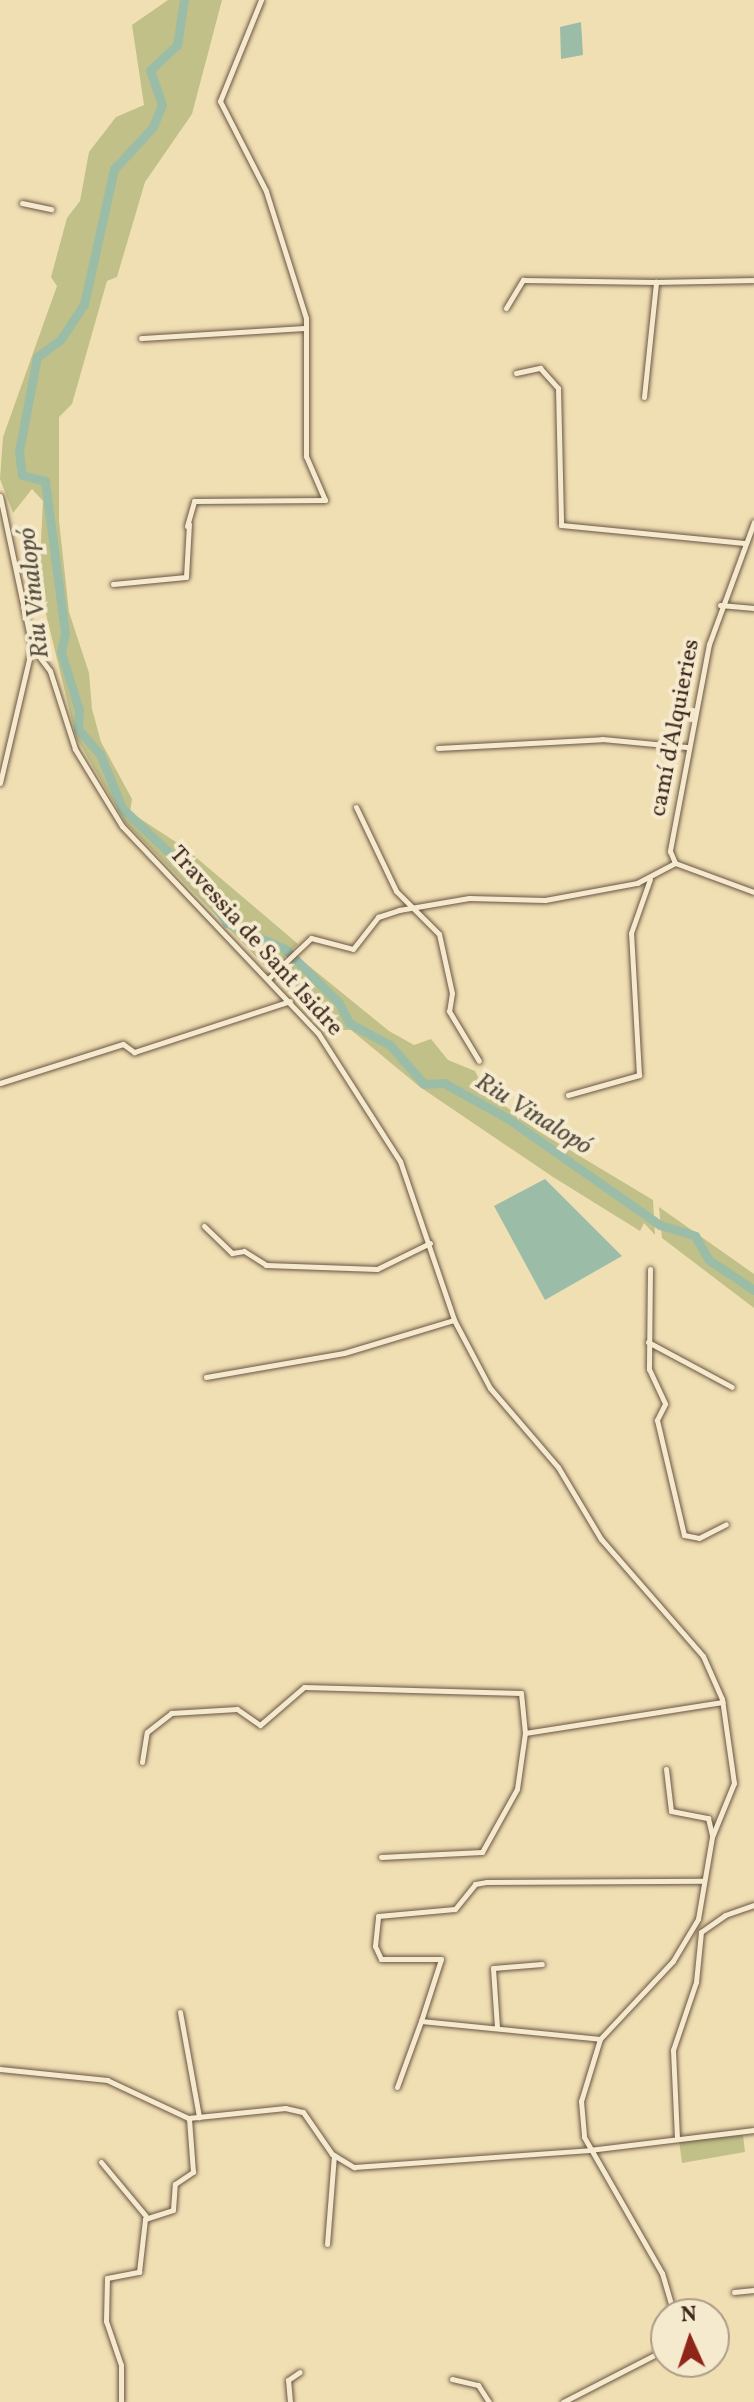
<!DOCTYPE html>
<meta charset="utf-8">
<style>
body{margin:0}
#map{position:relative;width:754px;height:2402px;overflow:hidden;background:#f0dfb3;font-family:Vollkorn,serif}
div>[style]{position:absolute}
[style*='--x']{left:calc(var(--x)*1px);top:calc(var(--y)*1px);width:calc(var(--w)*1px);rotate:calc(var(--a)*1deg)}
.green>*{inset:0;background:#c0c088}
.water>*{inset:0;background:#9bbda8}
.river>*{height:9px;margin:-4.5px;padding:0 4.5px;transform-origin:4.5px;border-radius:4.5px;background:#9bbda8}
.roads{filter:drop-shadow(0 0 2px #6a5645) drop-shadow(0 0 2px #6a5645)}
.minor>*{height:5px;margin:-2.5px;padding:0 2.5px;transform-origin:2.5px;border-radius:2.5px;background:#f5eace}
span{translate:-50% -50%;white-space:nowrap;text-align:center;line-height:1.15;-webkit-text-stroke:8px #f5eace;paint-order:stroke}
.street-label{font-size:24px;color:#3e2920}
.water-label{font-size:26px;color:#554e42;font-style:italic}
.north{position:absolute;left:650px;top:2298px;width:80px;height:80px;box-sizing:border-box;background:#f5eace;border:2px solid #ac9d88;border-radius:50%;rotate:357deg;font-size:22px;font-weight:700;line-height:32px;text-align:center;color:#3e2920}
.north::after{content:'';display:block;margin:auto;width:28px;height:36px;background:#8f2418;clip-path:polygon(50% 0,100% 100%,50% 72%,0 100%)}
</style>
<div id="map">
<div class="green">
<i style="clip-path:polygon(168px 0,222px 0,192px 114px,145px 182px,117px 277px,107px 281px,72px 404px,59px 417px,59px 521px,69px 612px,89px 673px,92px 709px,101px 742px,132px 799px,130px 812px,185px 848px,298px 944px,270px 971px,125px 822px,76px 737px,46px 614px,29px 574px,40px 561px,43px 501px,32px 489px,13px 513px,0 479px,3px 437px,57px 286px,51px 277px,67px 218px,80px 201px,89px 152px,116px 117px,144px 105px,132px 25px)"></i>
<i style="clip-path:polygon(298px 957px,389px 1031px,414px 1045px,431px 1039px,448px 1060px,475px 1071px,485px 1091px,538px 1131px,653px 1200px,655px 1235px,644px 1223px,640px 1231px,553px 1177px,420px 1087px,351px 1030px,332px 1030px,285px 972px)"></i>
<i style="clip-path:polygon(659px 1207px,754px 1274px,754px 1308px,662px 1238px)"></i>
<i style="clip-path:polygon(743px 2135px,745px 2152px,682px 2163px,679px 2140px)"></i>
</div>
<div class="water">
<i style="clip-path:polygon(581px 22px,583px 55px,561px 59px,560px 27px)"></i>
<i style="clip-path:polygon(545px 1179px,622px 1256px,545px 1300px,494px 1206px)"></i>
</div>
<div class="river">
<i style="--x:184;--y:0;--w:46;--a:98.8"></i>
<i style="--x:177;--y:45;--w:37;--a:137"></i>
<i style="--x:150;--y:70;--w:37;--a:71"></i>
<i style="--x:162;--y:105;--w:25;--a:113"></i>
<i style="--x:152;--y:128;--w:56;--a:132.8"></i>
<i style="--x:114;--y:169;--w:138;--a:102.5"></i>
<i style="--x:84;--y:304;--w:42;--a:123.3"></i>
<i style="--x:61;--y:339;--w:30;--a:143"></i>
<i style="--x:37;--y:357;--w:96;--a:100.8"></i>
<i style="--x:19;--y:451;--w:24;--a:83"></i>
<i style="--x:22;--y:475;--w:24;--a:15"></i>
<i style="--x:45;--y:481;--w:153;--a:82.5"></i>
<i style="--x:65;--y:633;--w:19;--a:102"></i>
<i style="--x:61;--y:652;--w:61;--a:72.8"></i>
<i style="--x:79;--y:710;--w:19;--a:93"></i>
<i style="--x:78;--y:729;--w:33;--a:49"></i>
<i style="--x:100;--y:754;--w:58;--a:67.8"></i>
<i style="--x:122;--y:808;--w:112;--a:43.5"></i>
<i style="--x:203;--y:885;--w:45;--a:57.7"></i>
<i style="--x:227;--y:923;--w:64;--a:24.1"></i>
<i style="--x:285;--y:949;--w:76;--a:45"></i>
<i style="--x:339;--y:1003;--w:22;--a:63"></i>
<i style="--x:349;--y:1023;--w:47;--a:28.2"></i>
<i style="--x:390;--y:1045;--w:52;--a:48.9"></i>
<i style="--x:424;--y:1084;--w:20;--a:-3"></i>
<i style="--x:444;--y:1083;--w:72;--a:29.1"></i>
<i style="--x:507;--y:1118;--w:187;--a:35"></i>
<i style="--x:660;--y:1225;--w:37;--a:17"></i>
<i style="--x:695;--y:1236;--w:28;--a:60"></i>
<i style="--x:709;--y:1260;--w:54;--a:33.7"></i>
</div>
<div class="roads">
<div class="minor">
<i style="--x:22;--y:203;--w:30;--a:12"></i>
<i style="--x:506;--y:308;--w:33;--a:-59"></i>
<i style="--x:523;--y:280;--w:133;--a:0.9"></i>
<i style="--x:141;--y:338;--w:165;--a:-3.5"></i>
<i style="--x:516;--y:373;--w:25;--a:-12"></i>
<i style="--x:540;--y:368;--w:27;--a:48"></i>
<i style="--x:558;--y:388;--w:137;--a:88.7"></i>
<i style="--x:561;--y:525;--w:184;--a:5.6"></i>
<i style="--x:644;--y:397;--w:116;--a:-84"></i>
<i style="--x:656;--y:282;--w:98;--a:-1.2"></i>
<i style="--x:0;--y:496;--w:154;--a:78"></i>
<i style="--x:32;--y:647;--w:30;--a:53"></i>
<i style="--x:50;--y:671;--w:82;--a:72.2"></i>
<i style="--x:75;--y:749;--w:90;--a:58.6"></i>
<i style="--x:122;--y:826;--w:285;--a:46.6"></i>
<i style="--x:318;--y:1033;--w:152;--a:57.4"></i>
<i style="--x:400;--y:1161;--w:168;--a:71.2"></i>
<i style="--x:454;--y:1320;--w:77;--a:62.1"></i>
<i style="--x:490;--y:1388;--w:104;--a:49.3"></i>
<i style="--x:558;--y:1467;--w:84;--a:59.2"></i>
<i style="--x:601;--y:1539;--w:155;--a:48.9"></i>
<i style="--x:703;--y:1656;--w:47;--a:66.2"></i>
<i style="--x:722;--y:1699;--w:85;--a:81.9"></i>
<i style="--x:734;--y:1783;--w:58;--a:112.2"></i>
<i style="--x:712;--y:1837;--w:83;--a:99.7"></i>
<i style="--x:698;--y:1919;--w:49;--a:120.8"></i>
<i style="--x:673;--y:1961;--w:107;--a:133.1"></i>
<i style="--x:600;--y:2039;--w:65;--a:107"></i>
<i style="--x:581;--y:2101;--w:36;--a:85"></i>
<i style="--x:584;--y:2137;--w:157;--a:60.2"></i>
<i style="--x:662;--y:2273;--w:43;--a:73.7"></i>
<i style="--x:754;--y:522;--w:130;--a:110.2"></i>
<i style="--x:709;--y:644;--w:211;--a:100.7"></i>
<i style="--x:670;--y:851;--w:13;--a:67"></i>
<i style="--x:675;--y:863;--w:84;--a:20.2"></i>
<i style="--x:187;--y:526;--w:26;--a:-74"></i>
<i style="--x:194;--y:501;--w:131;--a:-0.4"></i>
<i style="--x:325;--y:500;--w:48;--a:-113.4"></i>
<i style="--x:306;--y:456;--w:138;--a:-90"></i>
<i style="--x:306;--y:318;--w:133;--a:-107.5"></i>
<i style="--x:266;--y:191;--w:101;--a:-117.1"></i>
<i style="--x:220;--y:101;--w:109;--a:-67.9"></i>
<i style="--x:113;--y:584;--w:73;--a:-5.5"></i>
<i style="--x:186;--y:577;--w:53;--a:-86.8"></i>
<i style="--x:720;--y:605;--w:34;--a:5"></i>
<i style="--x:438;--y:748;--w:164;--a:-3.1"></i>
<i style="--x:602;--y:739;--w:85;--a:5.4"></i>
<i style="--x:0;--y:783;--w:140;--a:-76.8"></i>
<i style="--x:356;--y:807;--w:93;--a:64.5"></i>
<i style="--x:396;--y:891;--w:61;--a:45"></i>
<i style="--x:439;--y:934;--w:60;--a:77.6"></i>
<i style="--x:452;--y:993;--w:18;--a:99"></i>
<i style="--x:449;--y:1011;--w:58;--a:59"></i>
<i style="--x:269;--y:978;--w:58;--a:-43.6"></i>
<i style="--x:311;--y:938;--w:43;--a:14.7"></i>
<i style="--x:353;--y:949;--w:41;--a:-52"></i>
<i style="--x:378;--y:917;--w:22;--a:-18"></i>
<i style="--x:399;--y:910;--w:71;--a:-9.7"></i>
<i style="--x:469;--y:898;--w:76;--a:1.5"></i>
<i style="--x:545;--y:900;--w:94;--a:-10.5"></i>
<i style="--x:637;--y:883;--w:43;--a:-27.8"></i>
<i style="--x:0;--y:1083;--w:129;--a:-17.6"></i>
<i style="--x:123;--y:1044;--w:14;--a:36"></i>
<i style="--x:134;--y:1052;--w:164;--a:-18.1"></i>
<i style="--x:568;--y:1095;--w:74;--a:-15.7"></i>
<i style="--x:639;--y:1075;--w:142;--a:-93.2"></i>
<i style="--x:631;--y:933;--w:57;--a:-70.6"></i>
<i style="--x:204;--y:1226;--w:39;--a:44"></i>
<i style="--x:232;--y:1253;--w:12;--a:-9"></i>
<i style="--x:244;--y:1251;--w:26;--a:32"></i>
<i style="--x:266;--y:1265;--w:111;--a:2.1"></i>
<i style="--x:377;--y:1269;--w:59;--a:-26.1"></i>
<i style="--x:650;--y:1269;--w:100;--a:90.6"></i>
<i style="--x:649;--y:1369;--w:38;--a:65"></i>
<i style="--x:665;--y:1404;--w:18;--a:117"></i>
<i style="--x:657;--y:1420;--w:118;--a:76.8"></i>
<i style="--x:684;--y:1535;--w:15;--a:11"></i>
<i style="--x:699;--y:1538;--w:30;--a:-27"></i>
<i style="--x:648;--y:1342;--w:95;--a:28.2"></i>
<i style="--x:206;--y:1377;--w:140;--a:-9.9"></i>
<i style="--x:344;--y:1353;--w:115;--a:-16.7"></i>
<i style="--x:142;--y:1762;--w:30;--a:-81"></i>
<i style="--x:147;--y:1732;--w:31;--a:-38"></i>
<i style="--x:171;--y:1713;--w:66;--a:-3.5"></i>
<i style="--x:237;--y:1709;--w:28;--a:35"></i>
<i style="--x:260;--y:1725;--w:58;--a:-40.8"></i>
<i style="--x:304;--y:1687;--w:217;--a:1.6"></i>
<i style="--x:521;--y:1693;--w:40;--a:84.3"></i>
<i style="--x:525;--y:1733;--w:200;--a:-8.9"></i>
<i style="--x:666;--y:1769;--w:42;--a:83.2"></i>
<i style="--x:671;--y:1811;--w:38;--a:11"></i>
<i style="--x:708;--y:1818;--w:18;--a:77"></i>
<i style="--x:381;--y:1857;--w:101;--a:-2.8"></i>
<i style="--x:482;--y:1852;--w:72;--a:-60.9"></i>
<i style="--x:517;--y:1789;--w:57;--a:-81.9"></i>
<i style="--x:725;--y:1915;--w:31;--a:-19"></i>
<i style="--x:180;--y:2012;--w:107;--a:79.7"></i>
<i style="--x:421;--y:2021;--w:65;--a:-72.1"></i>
<i style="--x:441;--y:1959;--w:60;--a:180"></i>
<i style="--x:381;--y:1959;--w:14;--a:-115"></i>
<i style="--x:375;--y:1946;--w:30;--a:-84"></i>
<i style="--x:378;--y:1916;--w:77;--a:-5.2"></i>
<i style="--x:455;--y:1909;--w:32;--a:-51"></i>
<i style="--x:475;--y:1884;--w:11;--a:-10"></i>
<i style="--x:486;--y:1882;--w:218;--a:-0.3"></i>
<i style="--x:497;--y:2027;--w:59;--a:-93.9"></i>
<i style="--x:493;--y:1968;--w:49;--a:-4.7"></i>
<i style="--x:0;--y:2069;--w:108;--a:5.9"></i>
<i style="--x:107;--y:2080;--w:89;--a:25.1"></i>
<i style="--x:188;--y:2118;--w:98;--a:-5.9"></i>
<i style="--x:285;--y:2108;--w:18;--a:13"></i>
<i style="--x:303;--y:2112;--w:51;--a:55.4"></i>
<i style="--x:332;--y:2154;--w:26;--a:31"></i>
<i style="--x:354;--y:2167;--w:236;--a:-4.1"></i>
<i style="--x:589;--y:2150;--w:166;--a:-6.9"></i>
<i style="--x:397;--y:2087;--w:70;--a:-70"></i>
<i style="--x:421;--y:2021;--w:180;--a:5.7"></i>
<i style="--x:677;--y:2138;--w:88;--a:-92.6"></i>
<i style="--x:673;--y:2050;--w:72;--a:-71.3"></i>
<i style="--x:696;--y:1982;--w:50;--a:-84.3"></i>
<i style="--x:701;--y:1932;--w:29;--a:-35"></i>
<i style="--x:101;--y:2162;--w:70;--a:50.2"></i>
<i style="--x:327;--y:2244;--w:89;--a:-85.5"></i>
<i style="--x:734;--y:2292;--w:20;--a:-6"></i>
<i style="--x:452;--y:2379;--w:27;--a:13"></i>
<i style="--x:478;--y:2385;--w:20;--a:57"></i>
<i style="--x:121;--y:2402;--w:37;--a:-90"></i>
<i style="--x:121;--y:2365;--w:46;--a:-108.8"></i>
<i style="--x:106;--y:2321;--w:43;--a:-88.7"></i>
<i style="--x:107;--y:2278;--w:33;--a:-11"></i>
<i style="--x:139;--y:2272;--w:53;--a:-83.5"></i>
<i style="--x:145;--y:2219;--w:29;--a:-18"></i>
<i style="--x:173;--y:2210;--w:26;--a:-86"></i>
<i style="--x:175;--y:2184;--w:22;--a:-34"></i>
<i style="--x:193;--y:2172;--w:53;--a:-94.3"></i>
<i style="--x:290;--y:2402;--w:22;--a:-95"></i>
<i style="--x:288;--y:2380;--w:14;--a:-34"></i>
<i style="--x:563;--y:2402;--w:116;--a:-27.2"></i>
</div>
</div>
<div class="street-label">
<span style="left:676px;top:728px;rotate:-79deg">camí d'Alquieries</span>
<span style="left:255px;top:942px;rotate:48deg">Travessia de Sant Isidre</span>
</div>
<div class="water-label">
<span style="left:35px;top:593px;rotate:-96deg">Riu Vinalopó</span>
<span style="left:533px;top:1115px;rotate:32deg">Riu Vinalopó</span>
</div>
<div class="north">N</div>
</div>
